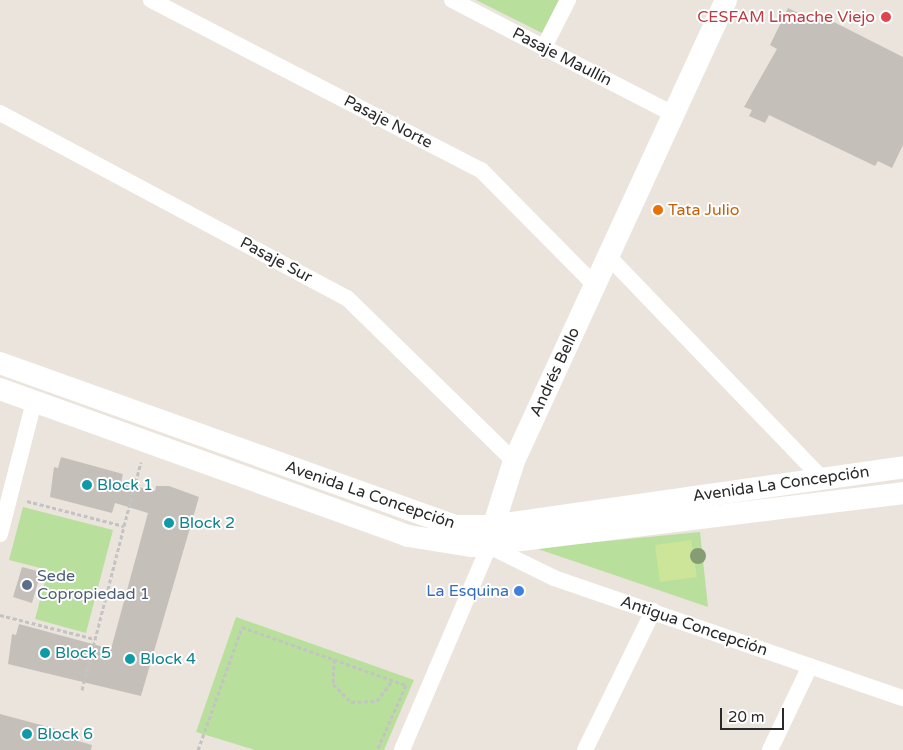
<!DOCTYPE html>
<meta charset="utf-8">
<style>
body{margin:0}
#map{position:relative;width:903px;height:750px;overflow:hidden;background:#ebe4dd;font-family:"Varela Round",sans-serif}
div>[style]{position:absolute}
[style*='--x']{left:calc(var(--x)*1px);top:calc(var(--y)*1px);width:calc(var(--w)*1px);rotate:calc(var(--a)*1deg)}
.green>*{inset:0;background:#b9df9d}
.pitch>*{inset:0;background:#cce599}
.building>*{inset:0;background:#c4bfb9}
.path>*{height:3px;margin-top:-1.5px;transform-origin:0;background:repeating-linear-gradient(90deg,#c3c3c3 0 4px,transparent 0 6.5px)}
.street>*{height:16px;margin:-8px;padding:0 8px;transform-origin:8px;border-radius:8px;background:#fff}
.secondary>*{height:22px;margin:-11px;padding:0 11px;transform-origin:11px;border-radius:11px;background:#fff}
.trees>*{width:16px;height:16px;margin:-8px;border-radius:50%;background:#869d74}
.dots>*{width:14px;height:14px;translate:-50% -50%;box-sizing:border-box;border:2px solid #fff;border-radius:50%}
span{translate:-50% -50%;white-space:nowrap;text-align:center;line-height:1.15;-webkit-text-stroke:4px #fff;paint-order:stroke}
.health-label{font-size:16px;color:#be3a42}
.right{translate:-100% -50%;text-align:right}
.street-label{font-size:16px;color:#2a2a2a}
.food-label{font-size:16px;color:#c56008}
.left{translate:0 -50%;text-align:left}
.culture-label{font-size:16px;color:#0d838f}
.service-label{font-size:16px;color:#4e5e75}
.shop-label{font-size:16px;color:#366cbe}
.scale{position:absolute;left:720px;top:708px;width:64px;height:22px;box-sizing:border-box;border:2px solid #2a2a2a;border-top:0;padding-left:6px;font-size:15px;line-height:18px;white-space:nowrap;color:#2a2a2a;-webkit-text-stroke:4px #fff;paint-order:stroke}
</style>
<div id="map">
<div class="green">
<i style="clip-path:polygon(476px 0,559px 0,542px 33px)"></i>
<i style="clip-path:polygon(23px 507px,113px 530px,86px 633px,35px 619px,48px 570px,9px 560px)"></i>
<i style="clip-path:polygon(700px 532px,708px 607px,535px 548px)"></i>
<i style="clip-path:polygon(236px 617px,414px 680px,384px 750px,255px 750px,196px 732px)"></i>
</div>
<div class="pitch">
<i style="clip-path:polygon(691px 540px,697px 577px,660px 582px,655px 545px)"></i>
</div>
<div class="building">
<i style="clip-path:polygon(788px 8px,814px 21px,818px 14px,903px 57px,903px 145px,892px 168px,878px 161px,875px 166px,769px 115px,765px 123px,749px 116px,752px 110px,744px 107px,777px 49px,770px 45px)"></i>
<i style="clip-path:polygon(61px 457px,123px 474px,121px 483px,155px 491px,156px 486px,169px 486px,199px 497px,141px 696px,8px 664px,12px 634px,16px 635px,19px 624px,111px 649px,148px 513px,115px 503px,112px 513px,50px 497px,54px 467px,58px 468px)"></i>
<i style="clip-path:polygon(22px 567px,41px 572px,32px 603px,13px 597px)"></i>
<i style="clip-path:polygon(0 714px,56px 729px,54px 734px,92px 745px,91px 750px,0 750px)"></i>
</div>
<div class="path">
<i style="--x:27;--y:501;--w:100;--a:14.5"></i>
<i style="--x:124;--y:526;--w:66;--a:-75.1"></i>
<i style="--x:0;--y:615;--w:98;--a:14.2"></i>
<i style="--x:334;--y:659;--w:25;--a:92"></i>
<i style="--x:333;--y:684;--w:25;--a:45"></i>
<i style="--x:351;--y:702;--w:26;--a:-2"></i>
<i style="--x:377;--y:701;--w:26;--a:-53"></i>
<i style="--x:82;--y:690;--w:169;--a:-75.6"></i>
<i style="--x:198;--y:750;--w:131;--a:-70.3"></i>
<i style="--x:242;--y:627;--w:174;--a:19.5"></i>
<i style="--x:406;--y:685;--w:71;--a:114"></i>
</div>
<div class="street">
<i style="--x:151;--y:0;--w:371;--a:27.3"></i>
<i style="--x:481;--y:170;--w:162;--a:45.3"></i>
<i style="--x:452;--y:0;--w:249;--a:27.3"></i>
<i style="--x:544;--y:47;--w:53;--a:-62.9"></i>
<i style="--x:0;--y:113;--w:393;--a:28.1"></i>
<i style="--x:347;--y:298;--w:233;--a:44.3"></i>
<i style="--x:608;--y:256;--w:308;--a:46.1"></i>
<i style="--x:0;--y:534;--w:136;--a:-75.6"></i>
<i style="--x:402;--y:750;--w:222;--a:-66.9"></i>
<i style="--x:489;--y:546;--w:72;--a:26.2"></i>
<i style="--x:554;--y:578;--w:369;--a:19"></i>
<i style="--x:585;--y:750;--w:155;--a:-63.9"></i>
<i style="--x:770;--y:750;--w:93;--a:-64.5"></i>
</div>
<div class="secondary">
<i style="--x:0;--y:363;--w:484;--a:19.7"></i>
<i style="--x:456;--y:526;--w:35;--a:0"></i>
<i style="--x:491;--y:526;--w:416;--a:-8.1"></i>
<i style="--x:0;--y:389;--w:434;--a:19.8"></i>
<i style="--x:408;--y:536;--w:65;--a:8.9"></i>
<i style="--x:472;--y:546;--w:434;--a:-7"></i>
<i style="--x:490;--y:537;--w:80;--a:-72.5"></i>
<i style="--x:514;--y:461;--w:507;--a:-65.3"></i>
</div>
<div class="trees">
<i style="left:698px;top:556px"></i>
</div>
<div class="dots">
<i style="left:886px;top:17px;background:#e0444e"></i>
<i style="left:658px;top:210px;background:#e8710a"></i>
<i style="left:87px;top:485px;background:#0f9aa8"></i>
<i style="left:169px;top:523px;background:#0f9aa8"></i>
<i style="left:27px;top:585px;background:#5c6f8a"></i>
<i style="left:519px;top:591px;background:#3f7fe0"></i>
<i style="left:45px;top:653px;background:#0f9aa8"></i>
<i style="left:130px;top:659px;background:#0f9aa8"></i>
<i style="left:27px;top:734px;background:#0f9aa8"></i>
</div>
<div class="health-label">
<span class="right" style="left:875px;top:17px">CESFAM Limache Viejo</span>
</div>
<div class="street-label">
<span style="left:562px;top:57px;rotate:27deg">Pasaje Maullín</span>
<span style="left:388px;top:122px;rotate:27deg">Pasaje Norte</span>
<span style="left:276px;top:260px;rotate:28deg">Pasaje Sur</span>
<span style="left:555px;top:372px;rotate:-65deg">Andrés Bello</span>
<span style="left:781px;top:484px;rotate:-8deg">Avenida La Concepción</span>
<span style="left:370px;top:495px;rotate:19deg">Avenida La Concepción</span>
<span style="left:694px;top:626px;rotate:19deg">Antigua Concepción</span>
</div>
<div class="food-label">
<span class="left" style="left:668px;top:210px">Tata Julio</span>
</div>
<div class="culture-label">
<span class="left" style="left:97px;top:485px">Block 1</span>
<span class="left" style="left:179px;top:523px">Block 2</span>
<span class="left" style="left:55px;top:653px">Block 5</span>
<span class="left" style="left:140px;top:659px">Block 4</span>
<span class="left" style="left:37px;top:734px">Block 6</span>
</div>
<div class="service-label">
<span class="left" style="left:37px;top:585px">Sede<br>Copropiedad 1</span>
</div>
<div class="shop-label">
<span class="right" style="left:509px;top:591px">La Esquina</span>
</div>
<div class="scale">20 m</div>
</div>
